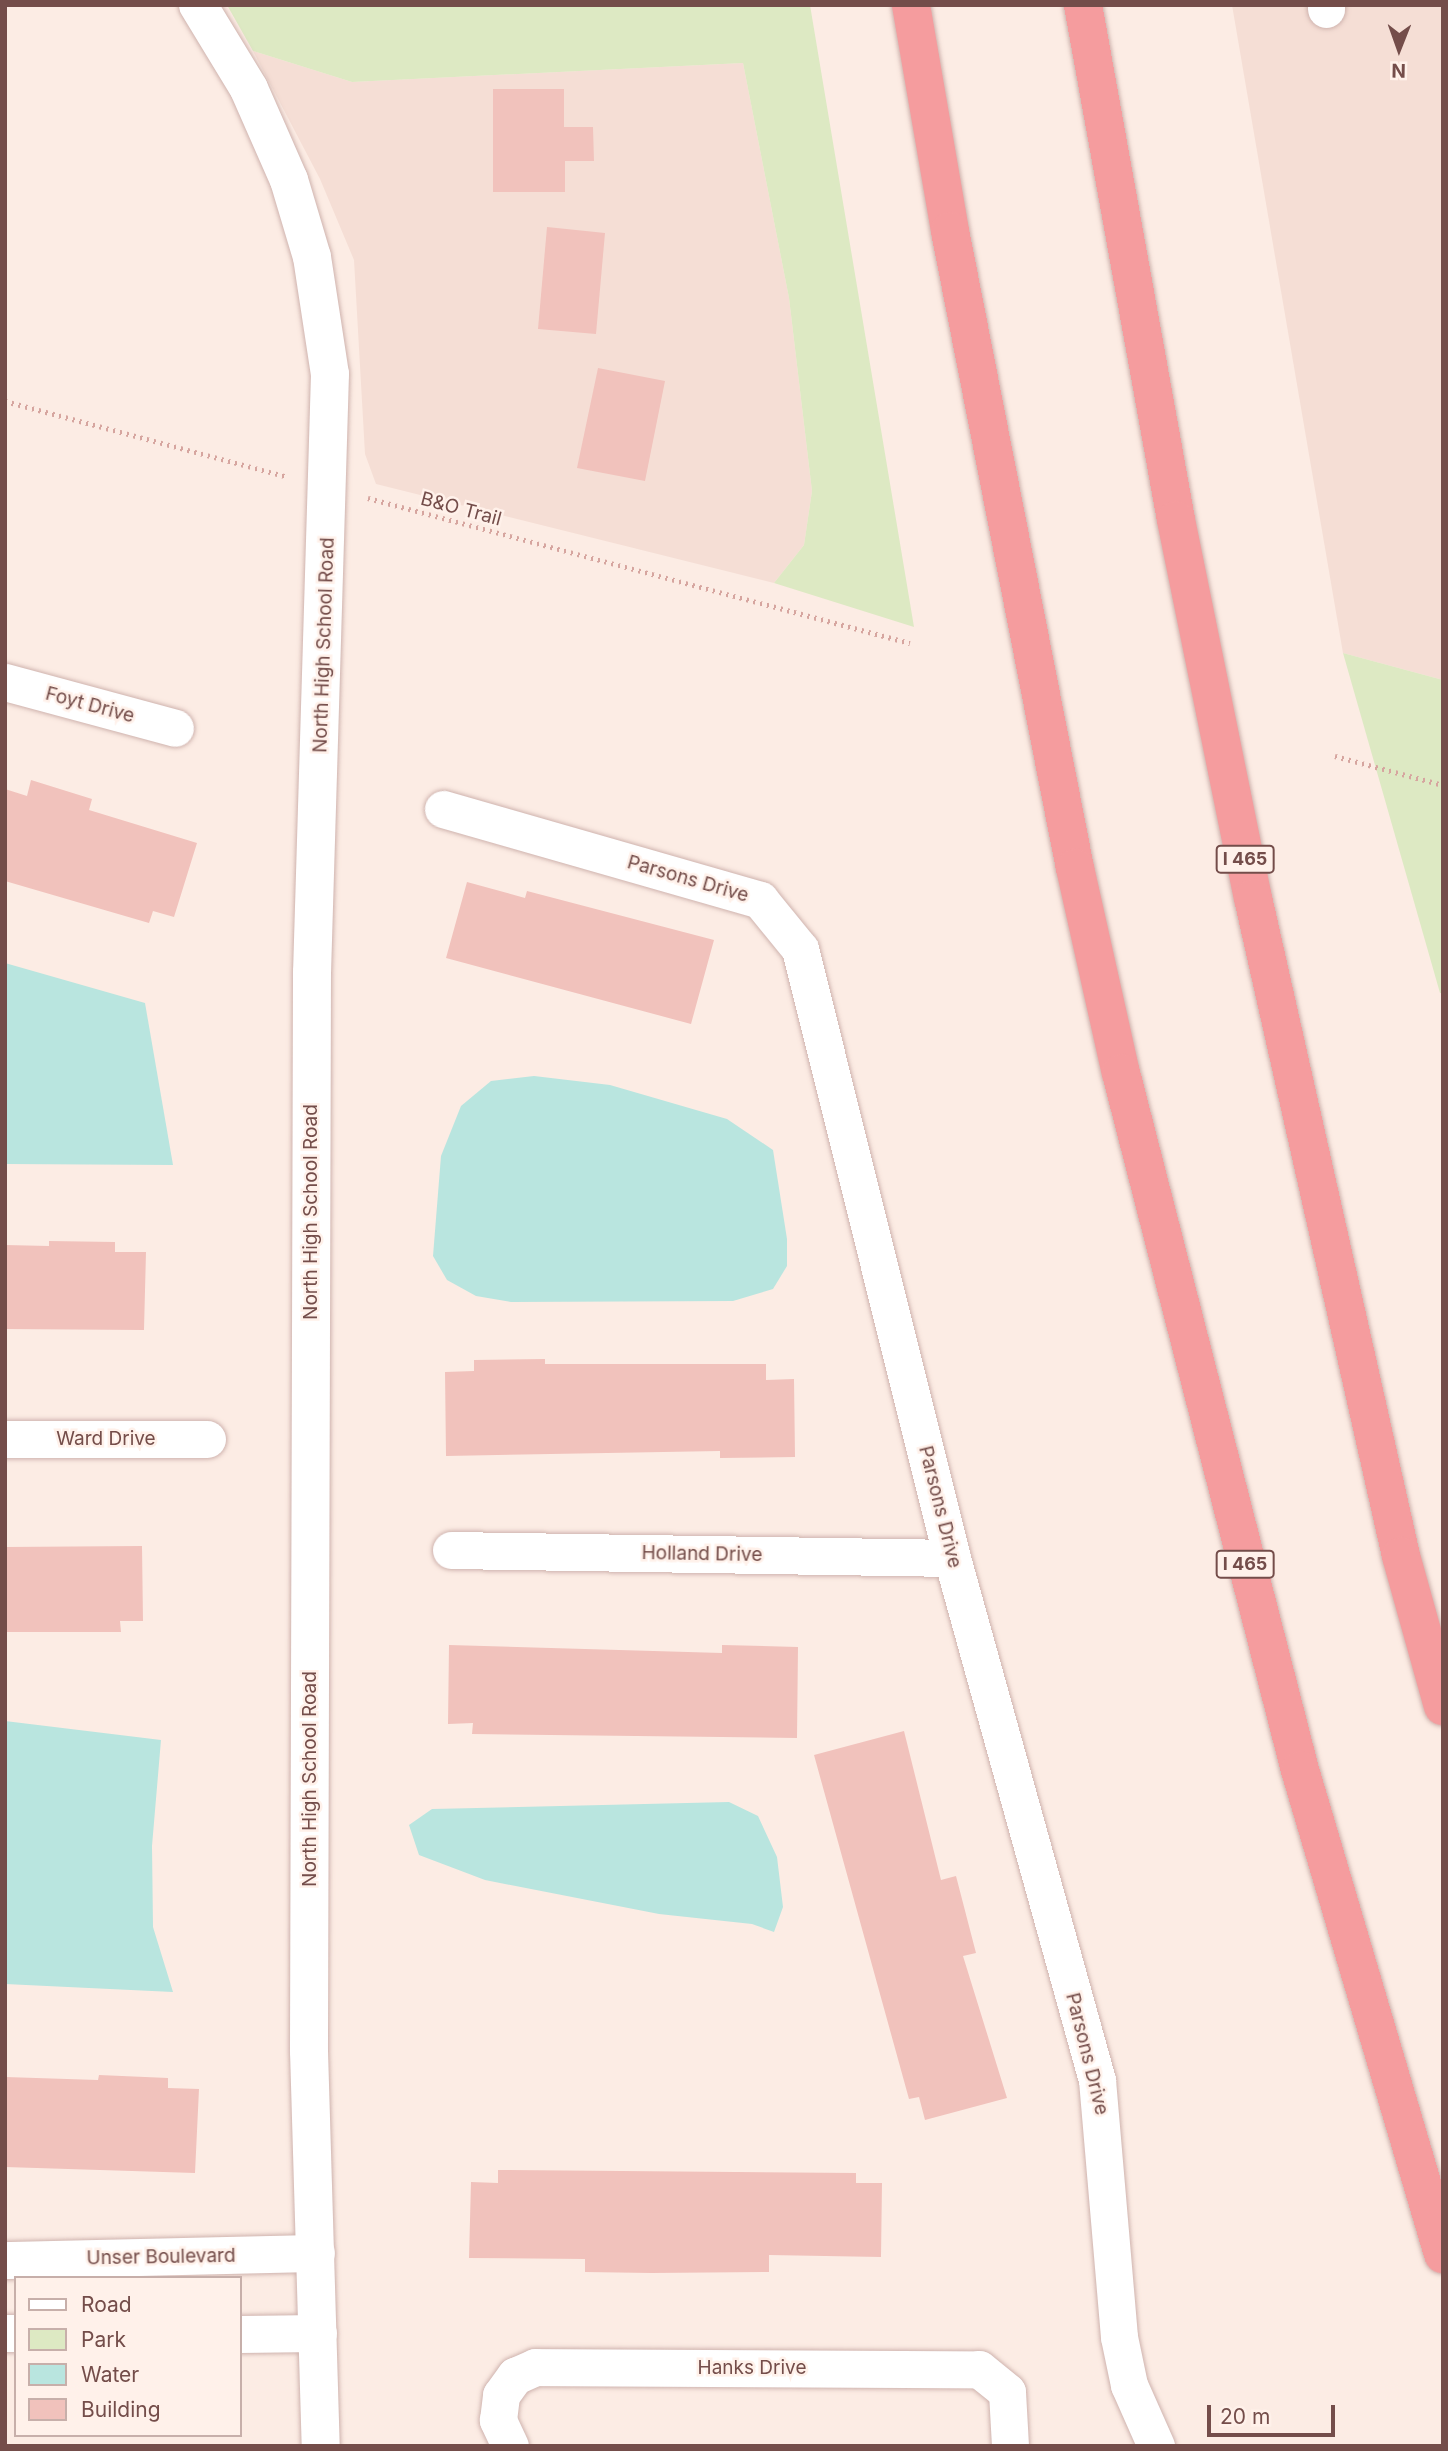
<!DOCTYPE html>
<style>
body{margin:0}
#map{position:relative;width:1448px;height:2451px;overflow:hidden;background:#fcece4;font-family:Inter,sans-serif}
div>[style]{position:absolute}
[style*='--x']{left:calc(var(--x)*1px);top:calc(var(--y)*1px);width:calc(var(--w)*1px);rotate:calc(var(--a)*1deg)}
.residential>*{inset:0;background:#f5ded5}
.green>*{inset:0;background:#dde9c3}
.water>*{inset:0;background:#b9e5df}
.building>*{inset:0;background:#f1c2bc}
.path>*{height:4.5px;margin-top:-2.25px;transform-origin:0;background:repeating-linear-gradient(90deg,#d6a59f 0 2px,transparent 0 7px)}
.roads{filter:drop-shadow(0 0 2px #cfb3ae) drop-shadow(0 0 2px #cfb3ae)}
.street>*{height:37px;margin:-18.5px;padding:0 18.5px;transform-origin:18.5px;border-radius:18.5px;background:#fff}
.secondary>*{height:38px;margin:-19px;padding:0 19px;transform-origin:19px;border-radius:19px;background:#fff}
.highway>*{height:38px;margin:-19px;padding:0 19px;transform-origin:19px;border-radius:19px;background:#f59c9e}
span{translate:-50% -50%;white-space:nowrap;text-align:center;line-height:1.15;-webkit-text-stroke:5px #fff1ea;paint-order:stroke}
.shield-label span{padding:2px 5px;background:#fff1ea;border:2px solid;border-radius:5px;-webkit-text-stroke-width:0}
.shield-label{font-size:18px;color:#744d4a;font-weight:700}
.street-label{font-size:19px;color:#744d4a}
.frame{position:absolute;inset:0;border:7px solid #744d4a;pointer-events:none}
.legend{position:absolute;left:14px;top:2276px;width:228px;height:161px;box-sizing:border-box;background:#fff1ea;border:2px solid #c7afaa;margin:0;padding:9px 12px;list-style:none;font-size:21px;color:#744d4a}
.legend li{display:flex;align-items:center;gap:14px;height:35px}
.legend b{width:35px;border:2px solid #c7afaa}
.north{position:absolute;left:1364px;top:14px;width:70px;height:70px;-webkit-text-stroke:5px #fff1ea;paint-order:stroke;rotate:181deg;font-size:19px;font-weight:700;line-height:28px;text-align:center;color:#744d4a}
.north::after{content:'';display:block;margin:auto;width:24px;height:32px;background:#744d4a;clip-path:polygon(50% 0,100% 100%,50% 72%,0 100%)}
.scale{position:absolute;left:1207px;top:2405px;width:128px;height:32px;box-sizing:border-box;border:4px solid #744d4a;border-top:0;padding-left:9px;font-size:21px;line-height:24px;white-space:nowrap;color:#744d4a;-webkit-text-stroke:5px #fff1ea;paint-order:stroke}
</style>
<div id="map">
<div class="residential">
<i style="clip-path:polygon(1232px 5px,1443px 5px,1443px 680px,1343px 653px)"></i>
<i style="clip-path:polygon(253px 51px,352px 82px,743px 63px,789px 298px,812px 491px,804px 545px,774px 583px,376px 484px,365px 454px,354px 260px,320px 179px)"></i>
</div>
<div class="green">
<i style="clip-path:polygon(227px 5px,810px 5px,914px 627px,774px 583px,804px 545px,812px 491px,789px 298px,743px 63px,352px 82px,253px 51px)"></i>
<i style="clip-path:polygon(1343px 653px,1443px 680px,1443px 993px,1440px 993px)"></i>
</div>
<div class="water">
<i style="clip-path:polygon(5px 963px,145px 1003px,173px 1165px,5px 1164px)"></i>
<i style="clip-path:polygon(534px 1076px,610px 1085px,727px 1119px,773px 1150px,787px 1239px,787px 1266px,773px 1289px,733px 1301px,511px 1302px,476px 1296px,447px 1280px,433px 1256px,441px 1156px,461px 1106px,491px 1081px)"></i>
<i style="clip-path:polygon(5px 1721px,161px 1740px,152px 1846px,153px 1927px,173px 1992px,5px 1984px)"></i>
<i style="clip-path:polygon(729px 1802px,758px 1816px,777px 1857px,783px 1907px,774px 1932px,752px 1924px,659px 1914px,485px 1880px,419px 1855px,409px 1825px,432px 1809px)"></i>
</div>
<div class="building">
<i style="clip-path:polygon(493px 89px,564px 89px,564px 127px,593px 127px,594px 161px,565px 161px,565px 192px,493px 192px)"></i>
<i style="clip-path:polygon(547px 227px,605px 233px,596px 334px,538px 329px)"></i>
<i style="clip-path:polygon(598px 368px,665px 381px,645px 481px,577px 468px)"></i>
<i style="clip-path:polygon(31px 780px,92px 799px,89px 810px,197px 843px,174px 917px,153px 911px,149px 923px,5px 881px,5px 789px,27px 796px)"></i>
<i style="clip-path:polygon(467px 882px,525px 898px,527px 891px,714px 940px,691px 1024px,446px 958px)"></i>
<i style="clip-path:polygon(49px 1241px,115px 1242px,115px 1252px,146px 1252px,144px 1330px,5px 1329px,5px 1245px,49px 1246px)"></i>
<i style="clip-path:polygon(545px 1359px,545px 1364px,766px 1364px,766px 1380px,794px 1379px,795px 1457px,720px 1458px,720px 1451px,446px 1456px,445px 1372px,474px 1371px,474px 1360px)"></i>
<i style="clip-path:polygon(142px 1546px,143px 1621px,120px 1621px,121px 1632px,5px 1632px,5px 1547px)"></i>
<i style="clip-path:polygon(449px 1645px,722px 1653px,722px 1645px,798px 1647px,797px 1738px,472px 1734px,473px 1723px,448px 1724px)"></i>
<i style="clip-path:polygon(904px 1731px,941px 1880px,956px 1876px,976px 1953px,963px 1956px,1007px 2098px,925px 2120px,919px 2097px,909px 2099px,814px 1755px)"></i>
<i style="clip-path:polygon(99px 2075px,168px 2078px,168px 2088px,199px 2089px,195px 2173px,5px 2167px,5px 2077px,98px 2080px)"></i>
<i style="clip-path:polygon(498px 2170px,856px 2173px,856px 2183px,882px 2183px,881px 2257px,769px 2255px,769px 2272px,651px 2273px,585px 2272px,585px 2259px,469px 2258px,471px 2182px,498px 2183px)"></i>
</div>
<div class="path">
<i style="--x:5;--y:401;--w:290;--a:15"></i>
<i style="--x:368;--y:498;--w:561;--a:14.98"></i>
<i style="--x:1335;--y:756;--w:112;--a:15"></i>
</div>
<div class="roads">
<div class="street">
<i style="--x:1326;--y:5;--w:4;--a:90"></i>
<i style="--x:5;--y:682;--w:176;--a:15.1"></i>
<i style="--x:443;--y:809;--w:330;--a:16"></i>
<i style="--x:760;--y:900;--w:63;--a:50.8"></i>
<i style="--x:800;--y:949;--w:628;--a:75.99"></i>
<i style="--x:952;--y:1558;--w:542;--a:74.48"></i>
<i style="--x:1097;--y:2080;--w:258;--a:85.1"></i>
<i style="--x:1119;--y:2337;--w:49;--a:78.2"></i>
<i style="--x:1129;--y:2385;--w:67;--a:66.1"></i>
<i style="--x:5;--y:1439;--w:202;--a:0"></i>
<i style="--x:451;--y:1550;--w:501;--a:0.91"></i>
<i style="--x:5;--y:2260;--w:311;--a:-1.3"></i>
<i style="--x:5;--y:2333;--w:11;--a:0"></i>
<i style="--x:240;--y:2334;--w:78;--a:-0.7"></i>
<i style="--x:510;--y:2446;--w:29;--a:-115"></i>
<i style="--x:498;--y:2420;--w:25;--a:-83"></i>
<i style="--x:501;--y:2395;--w:24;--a:-54"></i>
<i style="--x:515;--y:2376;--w:22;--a:-24"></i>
<i style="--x:535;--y:2367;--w:444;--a:0.3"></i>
<i style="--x:979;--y:2369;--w:36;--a:39"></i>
<i style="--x:1007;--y:2392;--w:54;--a:86.8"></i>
</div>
<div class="secondary">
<i style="--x:198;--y:5;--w:98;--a:58.7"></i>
<i style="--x:249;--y:89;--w:99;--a:66.3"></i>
<i style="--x:289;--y:180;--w:80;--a:73.4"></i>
<i style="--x:312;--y:257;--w:118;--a:81.3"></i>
<i style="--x:330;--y:374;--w:598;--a:91.72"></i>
<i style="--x:312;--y:972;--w:1079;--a:90.16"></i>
<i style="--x:309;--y:2051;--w:395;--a:88.3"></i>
</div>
<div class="highway">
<i style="--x:911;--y:5;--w:229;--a:80.2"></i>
<i style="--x:950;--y:231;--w:649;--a:78.9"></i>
<i style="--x:1075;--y:868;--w:210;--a:77.4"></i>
<i style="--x:1121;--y:1073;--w:720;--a:75.6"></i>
<i style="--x:1300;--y:1770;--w:505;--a:73.54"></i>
<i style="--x:1083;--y:5;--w:523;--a:79.76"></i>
<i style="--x:1176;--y:520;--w:386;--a:78.5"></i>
<i style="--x:1253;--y:898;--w:674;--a:77.32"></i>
<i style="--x:1401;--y:1556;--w:156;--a:74.4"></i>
</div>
</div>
<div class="shield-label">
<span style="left:1245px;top:859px">I 465</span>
<span style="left:1245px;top:1564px">I 465</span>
</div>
<div class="street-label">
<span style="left:461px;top:509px;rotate:15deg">B&amp;O Trail</span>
<span style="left:324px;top:645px;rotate:-88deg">North High School Road</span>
<span style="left:90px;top:705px;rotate:15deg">Foyt Drive</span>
<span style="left:688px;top:879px;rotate:16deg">Parsons Drive</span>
<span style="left:311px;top:1212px;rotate:-90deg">North High School Road</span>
<span style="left:106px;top:1439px">Ward Drive</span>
<span style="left:940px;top:1507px;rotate:76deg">Parsons Drive</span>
<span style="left:702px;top:1554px;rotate:1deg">Holland Drive</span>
<span style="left:310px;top:1779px;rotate:-90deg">North High School Road</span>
<span style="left:1087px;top:2054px;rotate:76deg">Parsons Drive</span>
<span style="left:161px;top:2257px;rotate:-1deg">Unser Boulevard</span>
<span style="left:752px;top:2368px">Hanks Drive</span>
</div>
<div class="frame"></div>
<ul class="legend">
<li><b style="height:9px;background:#fff"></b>Road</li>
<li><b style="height:19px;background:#dde9c3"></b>Park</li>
<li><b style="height:19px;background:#b9e5df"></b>Water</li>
<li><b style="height:19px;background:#f1c2bc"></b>Building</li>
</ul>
<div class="north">N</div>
<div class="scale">20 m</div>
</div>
